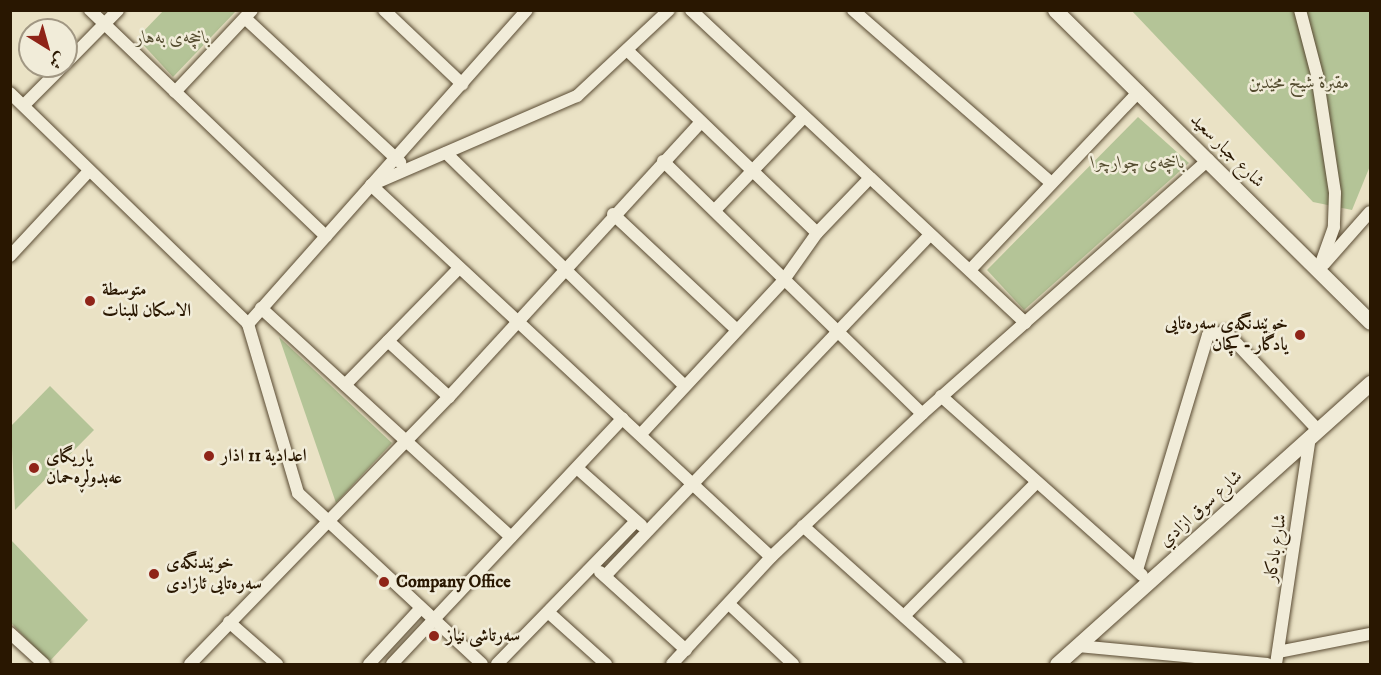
<!DOCTYPE html>
<meta charset="utf-8">
<style>
body{margin:0}
#map{position:relative;width:1381px;height:675px;overflow:hidden;background:#eae2c5;font-family:"IM FELL DW Pica",Amiri,serif}
div>[style]{position:absolute}
[style*='--x']{left:calc(var(--x)*1px);top:calc(var(--y)*1px);width:calc(var(--w)*1px);rotate:calc(var(--a)*1deg)}
.green>*{inset:0;background:#b4c497}
.roads{filter:drop-shadow(0 0 2px #594a32) drop-shadow(0 0 2px #594a32)}
.minor>*{height:12px;margin:-6px;padding:0 6px;transform-origin:6px;border-radius:6px;background:#f1ecd9}
.tertiary>*{height:15px;margin:-7.5px;padding:0 7.5px;transform-origin:7.5px;border-radius:7.5px;background:#f1ecd9}
.dots>*{width:16px;height:16px;translate:-50% -50%;box-sizing:border-box;border:3px solid #f1ecd9;border-radius:50%}
span{translate:-50% -50%;white-space:nowrap;text-align:center;line-height:1.15;-webkit-text-stroke:5px #f1ecd9;paint-order:stroke}
.park-label{font-size:18px;color:#534b2e;font-style:italic}
.street-label{font-size:18px;color:#291701}
.poi-label{font-size:18px;color:#291701;font-weight:700}
.left{translate:0 -50%;text-align:left}
.right{translate:-100% -50%;text-align:right}
.frame{position:absolute;inset:0;border:12px solid #291701;pointer-events:none}
.north{position:absolute;left:18px;top:18px;width:60px;height:60px;box-sizing:border-box;background:#f1ecd9;border:2px solid #a19783;border-radius:50%;rotate:143deg;font-size:16px;font-weight:700;line-height:24px;text-align:center;color:#291701}
.north::after{content:'';display:block;margin:auto;width:21px;height:27px;background:#8f2418;clip-path:polygon(50% 0,100% 100%,50% 72%,0 100%)}
</style>
<div id="map">
<div class="green">
<i style="clip-path:polygon(164px 10px,236px 10px,236px 11px,173px 77px,137px 38px)"></i>
<i style="clip-path:polygon(1132px 11px,1370px 11px,1370px 166px,1352px 210px,1313px 202px)"></i>
<i style="clip-path:polygon(1138px 117px,1189px 163px,1024px 310px,987px 270px)"></i>
<i style="clip-path:polygon(279px 337px,392px 443px,336px 503px)"></i>
<i style="clip-path:polygon(50px 386px,94px 430px,15px 510px,11px 426px)"></i>
<i style="clip-path:polygon(10px 539px,88px 620px,49px 662px,11px 623px)"></i>
</div>
<div class="roads">
<div class="minor">
<i style="--x:90;--y:10;--w:327;--a:43.8"></i>
<i style="--x:384;--y:10;--w:108;--a:43.5"></i>
<i style="--x:669;--y:10;--w:126;--a:136.9"></i>
<i style="--x:577;--y:96;--w:224;--a:156.6"></i>
<i style="--x:371;--y:185;--w:546;--a:42.92"></i>
<i style="--x:691;--y:10;--w:458;--a:43.1"></i>
<i style="--x:853;--y:10;--w:263;--a:41.1"></i>
<i style="--x:1300;--y:10;--w:67;--a:75.3"></i>
<i style="--x:1317;--y:75;--w:119;--a:81.3"></i>
<i style="--x:1335;--y:193;--w:34;--a:92"></i>
<i style="--x:1334;--y:227;--w:45;--a:109.7"></i>
<i style="--x:245;--y:18;--w:212;--a:42.9"></i>
<i style="--x:628;--y:51;--w:262;--a:43.9"></i>
<i style="--x:66;--y:63;--w:74;--a:-45.5"></i>
<i style="--x:175;--y:92;--w:112;--a:-46.8"></i>
<i style="--x:10;--y:93;--w:332;--a:44.1"></i>
<i style="--x:248;--y:324;--w:176;--a:73.5"></i>
<i style="--x:298;--y:493;--w:251;--a:42.9"></i>
<i style="--x:24;--y:105;--w:55;--a:-45"></i>
<i style="--x:446;--y:153;--w:331;--a:44.3"></i>
<i style="--x:663;--y:161;--w:362;--a:44.3"></i>
<i style="--x:715;--y:210;--w:129;--a:-46.3"></i>
<i style="--x:613;--y:214;--w:168;--a:43.1"></i>
<i style="--x:10;--y:256;--w:115;--a:-47.1"></i>
<i style="--x:1324;--y:264;--w:69;--a:-48.5"></i>
<i style="--x:970;--y:270;--w:246;--a:-46.6"></i>
<i style="--x:261;--y:308;--w:339;--a:42.5"></i>
<i style="--x:248;--y:324;--w:420;--a:-48.4"></i>
<i style="--x:388;--y:341;--w:83;--a:42.6"></i>
<i style="--x:345;--y:385;--w:163;--a:-45.7"></i>
<i style="--x:941;--y:396;--w:269;--a:41.7"></i>
<i style="--x:641;--y:434;--w:209;--a:-47.1"></i>
<i style="--x:783;--y:281;--w:59;--a:-54.7"></i>
<i style="--x:817;--y:233;--w:75;--a:-46.1"></i>
<i style="--x:577;--y:468;--w:86;--a:41.7"></i>
<i style="--x:803;--y:526;--w:207;--a:41.9"></i>
<i style="--x:1137;--y:570;--w:245;--a:-73.2"></i>
<i style="--x:1208;--y:335;--w:18;--a:-9"></i>
<i style="--x:1226;--y:332;--w:134;--a:46.8"></i>
<i style="--x:600;--y:572;--w:116;--a:42.2"></i>
<i style="--x:605;--y:576;--w:470;--a:-46.4"></i>
<i style="--x:729;--y:604;--w:88;--a:43.2"></i>
<i style="--x:548;--y:612;--w:78;--a:41.9"></i>
<i style="--x:904;--y:616;--w:187;--a:-45.2"></i>
<i style="--x:229;--y:622;--w:64;--a:41.2"></i>
<i style="--x:10;--y:633;--w:46;--a:42.4"></i>
<i style="--x:1078;--y:646;--w:190;--a:5.4"></i>
<i style="--x:1278;--y:652;--w:94;--a:-11.1"></i>
<i style="--x:190;--y:664;--w:372;--a:-45.9"></i>
<i style="--x:449;--y:397;--w:373;--a:-47.5"></i>
<i style="--x:369;--y:664;--w:75;--a:-47.2"></i>
<i style="--x:392;--y:664;--w:337;--a:-46.8"></i>
<i style="--x:497;--y:664;--w:199;--a:-45.8"></i>
<i style="--x:672;--y:664;--w:146;--a:-47.2"></i>
<i style="--x:771;--y:557;--w:208;--a:-43.4"></i>
<i style="--x:922;--y:414;--w:383;--a:-41.6"></i>
<i style="--x:1276;--y:664;--w:230;--a:-81.5"></i>
</div>
<div class="tertiary">
<i style="--x:1055;--y:10;--w:443;--a:44.7"></i>
<i style="--x:1057;--y:664;--w:421;--a:-41.9"></i>
</div>
</div>
<div class="dots">
<i style="left:90px;top:301px;background:#8f2418"></i>
<i style="left:1300px;top:335px;background:#8f2418"></i>
<i style="left:209px;top:456px;background:#8f2418"></i>
<i style="left:34px;top:468px;background:#8f2418"></i>
<i style="left:154px;top:574px;background:#8f2418"></i>
<i style="left:384px;top:582px;background:#8f2418"></i>
<i style="left:434px;top:636px;background:#8f2418"></i>
</div>
<div class="park-label">
<span style="left:173px;top:38px">باخچەی بەهار</span>
<span style="left:1299px;top:83px">مقبرة شيخ محێدین</span>
<span style="left:1138px;top:163px">باخچەی چوارچرا</span>
</div>
<div class="street-label">
<span style="left:1227px;top:151px;rotate:45deg">شارع جبار سعيد</span>
<span style="left:1201px;top:509px;rotate:-42deg">شارع سوق ازادي</span>
<span style="left:1276px;top:548px;rotate:-81deg">شارع بادكار</span>
</div>
<div class="poi-label">
<span class="left" style="left:102px;top:301px">متوسطة<br>الاسكان للبنات</span>
<span class="right" style="left:1288px;top:335px">خوێندنگەی سەرەتایی<br>یادگار - کچان</span>
<span class="left" style="left:221px;top:456px">اعدادية 11 اذار</span>
<span class="left" style="left:46px;top:468px">یاریگای<br>عەبدولڕەحمان</span>
<span class="left" style="left:166px;top:574px">خوێندنگەی<br>سەرەتایی ئازادی</span>
<span class="left" style="left:396px;top:582px">Company Office</span>
<span class="left" style="left:446px;top:636px">سەرتاشی نیاز</span>
</div>
<div class="frame"></div>
<div class="north">ش</div>
</div>
